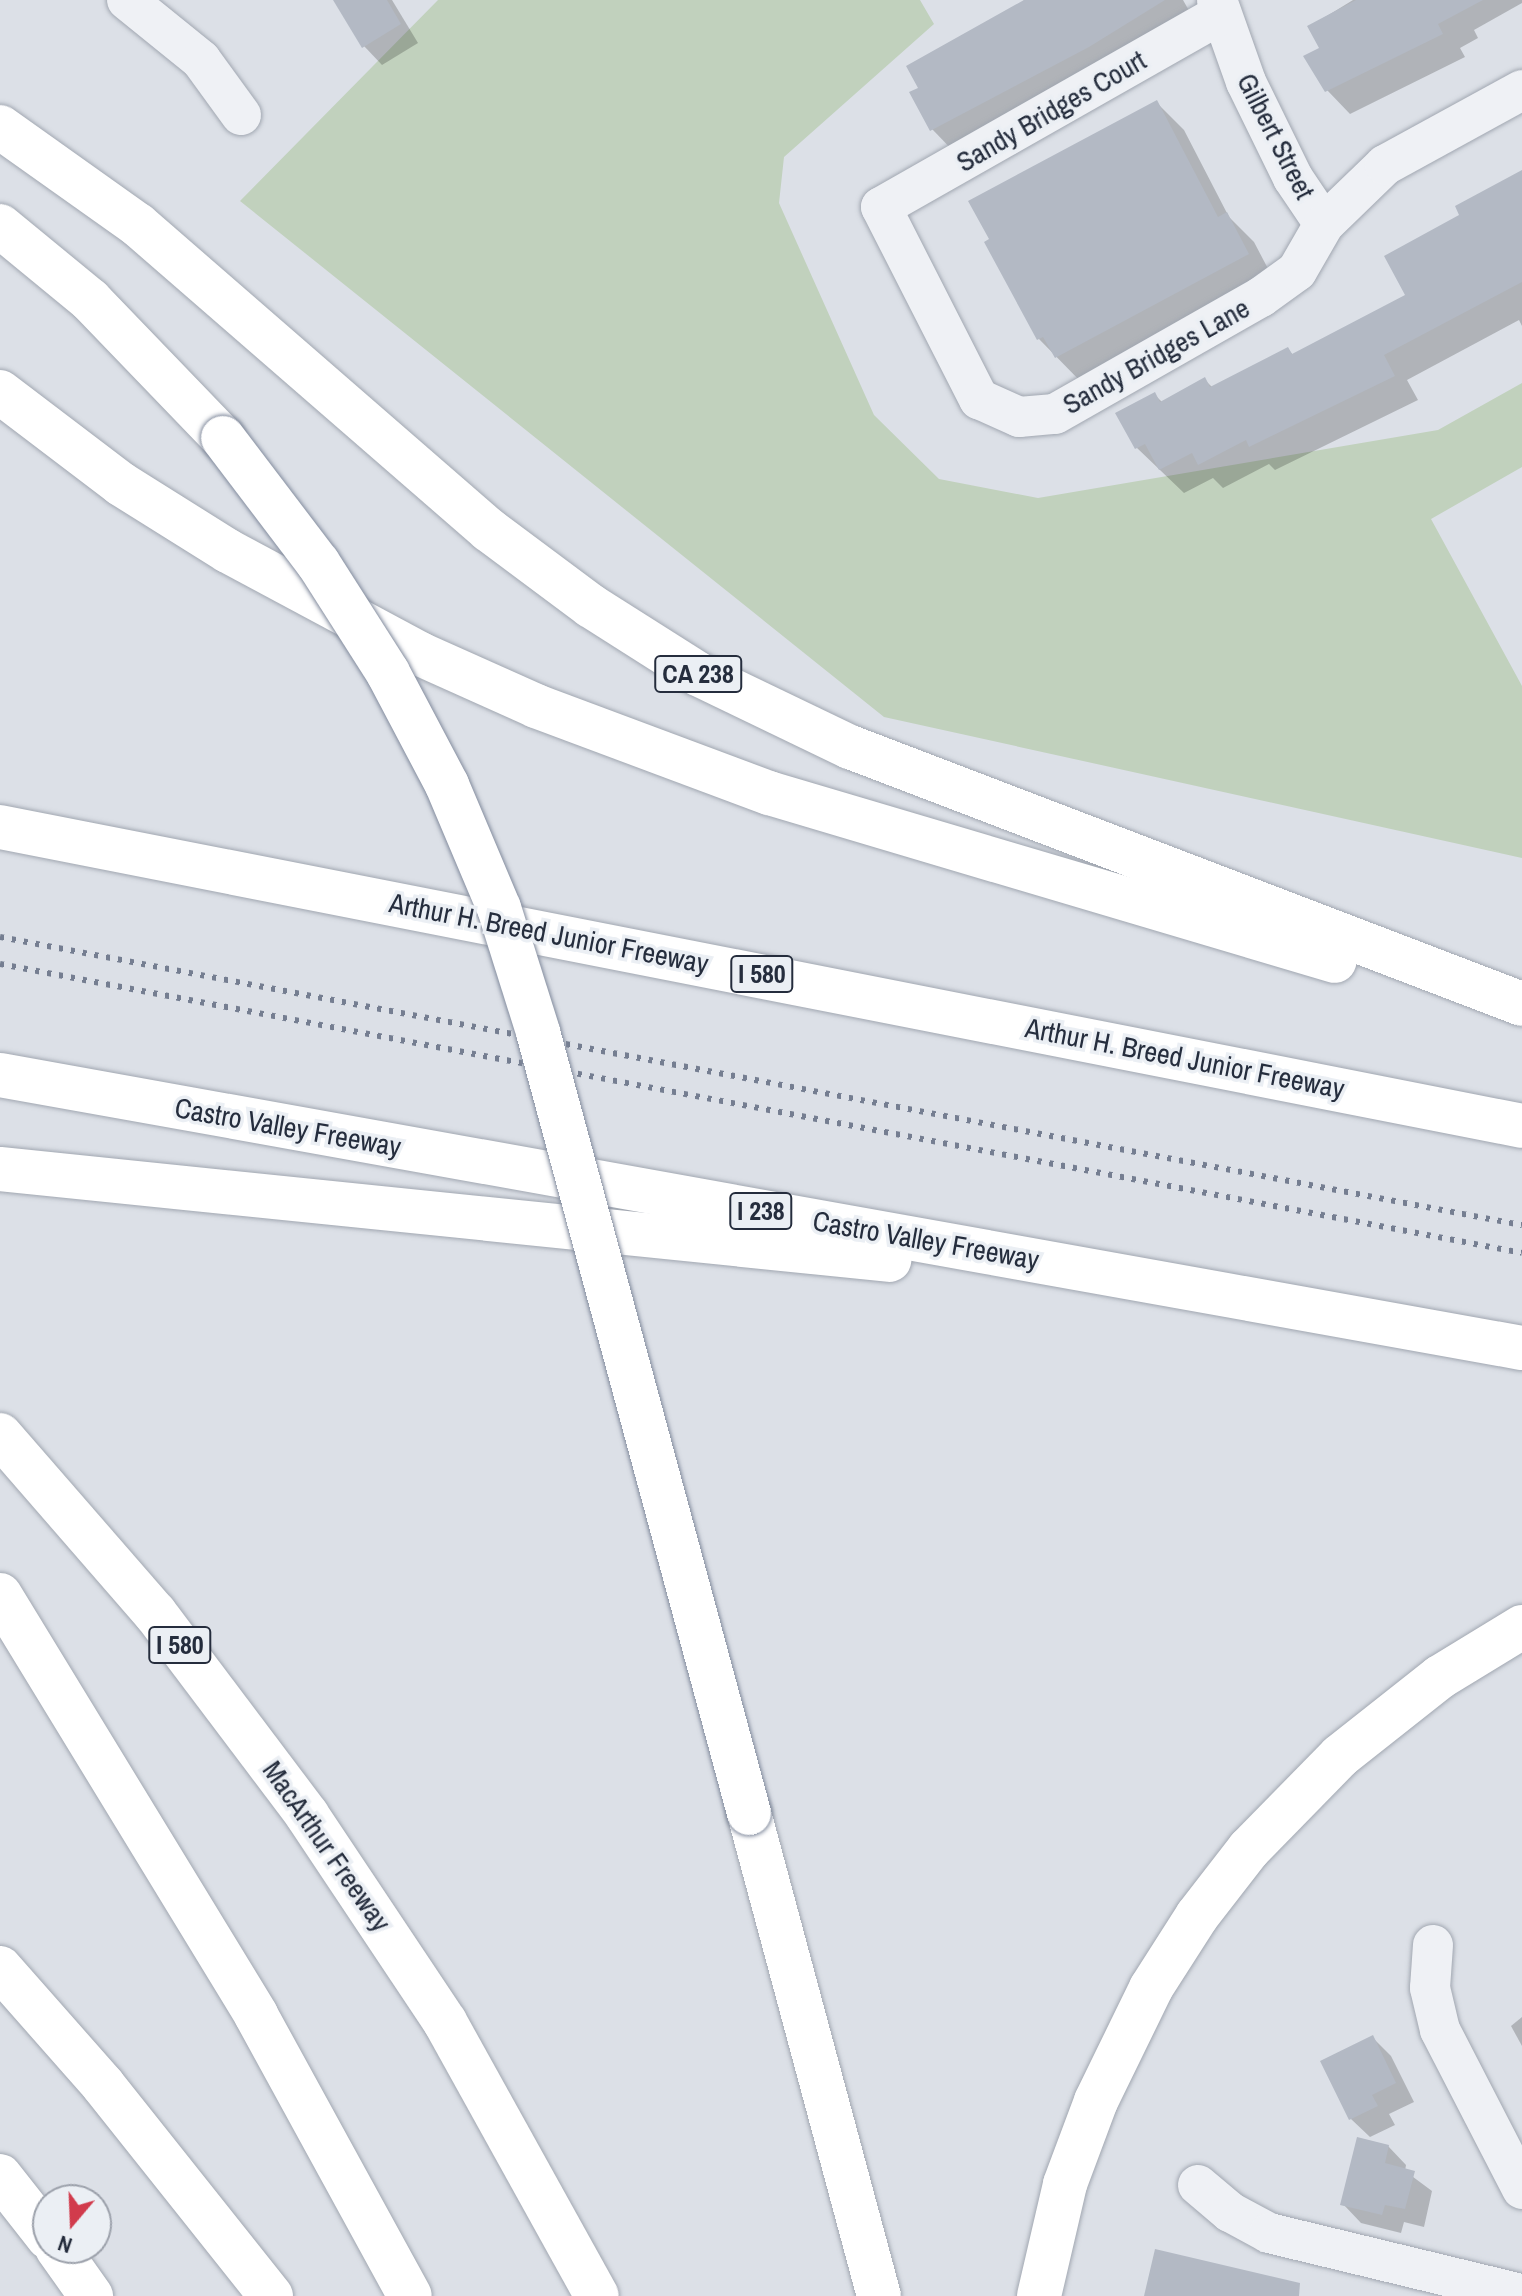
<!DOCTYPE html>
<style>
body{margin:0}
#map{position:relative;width:1522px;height:2296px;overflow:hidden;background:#dce0e7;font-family:"Archivo Narrow",sans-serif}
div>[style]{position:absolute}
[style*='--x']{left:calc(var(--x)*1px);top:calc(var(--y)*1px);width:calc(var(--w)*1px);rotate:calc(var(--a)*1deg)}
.green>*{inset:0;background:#c1d1bd}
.shadow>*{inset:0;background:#0003}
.building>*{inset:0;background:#b3b9c4}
.roads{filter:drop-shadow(0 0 2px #a1a7b1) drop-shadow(0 0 2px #a1a7b1)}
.minor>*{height:40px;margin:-20px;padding:0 20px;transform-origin:20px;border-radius:20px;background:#eff1f5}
.major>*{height:44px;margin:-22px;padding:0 22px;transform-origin:22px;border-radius:22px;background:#fff}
.highway>*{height:44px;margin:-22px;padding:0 22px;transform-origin:22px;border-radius:22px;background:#fff}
.rail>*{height:6px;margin-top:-3px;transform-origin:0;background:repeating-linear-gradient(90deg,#757e91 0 4px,transparent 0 12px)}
.bridges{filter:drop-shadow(0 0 2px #838c9e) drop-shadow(0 0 2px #838c9e)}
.highway-bridge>*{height:44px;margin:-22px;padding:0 22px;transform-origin:22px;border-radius:22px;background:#fff}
span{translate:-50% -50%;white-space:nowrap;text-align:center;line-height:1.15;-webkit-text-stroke:7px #ebeff4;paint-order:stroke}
.shield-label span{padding:2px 6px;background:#ebeff4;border:2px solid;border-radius:6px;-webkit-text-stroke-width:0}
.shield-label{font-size:26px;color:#252d3d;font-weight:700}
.street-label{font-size:28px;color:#252d3d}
.north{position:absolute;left:32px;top:2184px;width:80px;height:80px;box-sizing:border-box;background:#ebeff4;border:2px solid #9ca1ab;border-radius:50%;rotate:199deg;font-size:22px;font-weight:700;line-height:32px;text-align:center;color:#252d3d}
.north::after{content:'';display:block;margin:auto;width:28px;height:36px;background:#d13b4c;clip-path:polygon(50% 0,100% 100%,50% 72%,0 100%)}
</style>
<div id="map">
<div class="green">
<i style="clip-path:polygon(438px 0,920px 0,934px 24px,784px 157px,779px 203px,874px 415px,939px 479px,1038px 498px,1438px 430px,1522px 383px,1522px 467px,1431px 519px,1522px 686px,1522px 858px,884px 717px,240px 201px)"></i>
</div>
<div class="shadow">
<i style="clip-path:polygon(339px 0,392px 0,418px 43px,382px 65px,364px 46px)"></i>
<i style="clip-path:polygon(1024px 0,1183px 0,1197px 25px,959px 157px,932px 129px)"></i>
<i style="clip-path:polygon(1353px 0,1522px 0,1522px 3px,1474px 30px,1478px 38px,1460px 48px,1465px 57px,1350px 114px,1327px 90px,1322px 49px,1309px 27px)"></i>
<i style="clip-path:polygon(1157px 103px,1184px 130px,1229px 217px,1254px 242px,1275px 282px,1084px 385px,1039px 339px,987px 243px)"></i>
<i style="clip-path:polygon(1522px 172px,1522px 326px,1519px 320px,1407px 380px,1418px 400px,1275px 470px,1269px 464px,1223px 488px,1213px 478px,1184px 493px,1137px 448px,1154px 394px,1162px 402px,1205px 380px,1213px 388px,1288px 349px,1294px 356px,1408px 296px,1462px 216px)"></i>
<i style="clip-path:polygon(1522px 2017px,1522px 2046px,1511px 2026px)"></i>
<i style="clip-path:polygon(1372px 2037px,1391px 2056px,1414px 2102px,1389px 2114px,1395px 2125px,1370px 2137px,1351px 2119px)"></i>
<i style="clip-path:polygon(1388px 2146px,1406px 2165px,1405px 2171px,1432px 2191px,1424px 2227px,1404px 2222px,1401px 2233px,1361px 2223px,1343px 2204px)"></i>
</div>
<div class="building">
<i style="clip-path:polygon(333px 0,387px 0,401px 24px,362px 48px)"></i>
<i style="clip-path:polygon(1024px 0,1165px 0,1089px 47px,930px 131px,909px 92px,918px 88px,906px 66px)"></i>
<i style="clip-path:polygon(1356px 0,1483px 0,1438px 24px,1443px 34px,1325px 92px,1303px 56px,1319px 48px,1307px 26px)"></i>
<i style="clip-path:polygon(1157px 100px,1218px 217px,1227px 212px,1249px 254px,1055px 358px,1043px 337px,1037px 340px,984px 242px,989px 239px,968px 201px)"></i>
<i style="clip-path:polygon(1522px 170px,1522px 282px,1384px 355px,1395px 376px,1249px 447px,1246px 440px,1198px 465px,1192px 453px,1159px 470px,1145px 444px,1135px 449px,1115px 413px,1155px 392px,1160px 402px,1205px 377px,1210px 387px,1288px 347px,1292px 354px,1405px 295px,1384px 256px,1459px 215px,1455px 206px)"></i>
<i style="clip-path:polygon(1373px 2035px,1396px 2083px,1372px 2095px,1378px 2106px,1349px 2120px,1320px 2061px)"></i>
<i style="clip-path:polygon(1357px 2137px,1389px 2145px,1385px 2163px,1415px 2171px,1405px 2209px,1385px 2205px,1382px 2215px,1340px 2205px)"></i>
<i style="clip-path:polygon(1155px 2249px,1300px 2283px,1299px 2296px,1144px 2296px)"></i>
</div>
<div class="roads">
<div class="minor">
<i style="--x:127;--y:0;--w:95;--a:39"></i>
<i style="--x:201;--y:60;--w:68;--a:54"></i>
<i style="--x:1217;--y:0;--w:87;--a:70.5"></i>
<i style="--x:1246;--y:82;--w:107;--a:63.9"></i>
<i style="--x:1293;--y:178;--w:55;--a:56"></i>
<i style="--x:1221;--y:14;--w:391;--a:150.4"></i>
<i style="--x:881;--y:207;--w:216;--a:63"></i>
<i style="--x:979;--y:399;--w:44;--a:24.2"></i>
<i style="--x:1019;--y:417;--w:36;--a:-5"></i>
<i style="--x:1055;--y:414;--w:237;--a:-29.6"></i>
<i style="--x:1261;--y:297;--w:44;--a:-35.8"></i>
<i style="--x:1297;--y:271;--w:54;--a:-60.1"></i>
<i style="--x:1324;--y:224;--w:85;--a:-44"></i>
<i style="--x:1385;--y:165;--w:156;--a:-28.7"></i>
<i style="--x:1433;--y:1945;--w:43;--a:94"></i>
<i style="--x:1430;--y:1988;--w:43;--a:76.6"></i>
<i style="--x:1440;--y:2030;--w:179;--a:62.7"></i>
<i style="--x:1198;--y:2185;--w:42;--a:40.2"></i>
<i style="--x:1230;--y:2212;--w:44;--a:28.3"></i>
<i style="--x:1269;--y:2233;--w:260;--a:13.6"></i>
</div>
<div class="major">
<i style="--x:0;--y:2176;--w:78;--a:51.8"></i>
<i style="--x:57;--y:2248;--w:59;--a:54.7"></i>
</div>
<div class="highway">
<i style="--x:0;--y:127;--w:169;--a:35.4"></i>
<i style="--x:138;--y:225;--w:465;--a:41"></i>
<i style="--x:489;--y:530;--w:127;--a:36.7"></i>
<i style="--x:591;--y:606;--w:127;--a:32.4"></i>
<i style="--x:698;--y:674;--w:169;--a:25.7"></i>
<i style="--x:850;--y:747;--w:719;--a:20.93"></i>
<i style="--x:0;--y:226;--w:117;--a:39.4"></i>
<i style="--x:90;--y:300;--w:192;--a:46.1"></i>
<i style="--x:0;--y:392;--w:152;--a:37.2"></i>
<i style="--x:121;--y:484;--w:126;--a:32.1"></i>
<i style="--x:228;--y:551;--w:218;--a:28.2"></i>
<i style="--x:420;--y:654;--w:127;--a:24.1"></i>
<i style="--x:536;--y:706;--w:249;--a:20.5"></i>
<i style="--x:769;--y:793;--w:590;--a:16.53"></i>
<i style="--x:0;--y:827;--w:1551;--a:11.11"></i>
<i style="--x:0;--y:1075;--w:1546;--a:10.17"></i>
<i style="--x:0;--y:1169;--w:894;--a:5.84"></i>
<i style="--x:0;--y:1435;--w:236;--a:49"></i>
<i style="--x:155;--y:1613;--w:253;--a:53"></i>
<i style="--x:307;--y:1815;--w:249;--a:56.3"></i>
<i style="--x:445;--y:2022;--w:313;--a:61"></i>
<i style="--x:0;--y:1595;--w:492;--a:58.6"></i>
<i style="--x:256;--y:2015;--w:320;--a:61.3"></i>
<i style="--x:749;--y:1813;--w:500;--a:74.94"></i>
<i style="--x:0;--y:1968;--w:156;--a:48.6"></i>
<i style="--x:103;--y:2085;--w:270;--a:51.5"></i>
<i style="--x:1039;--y:2296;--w:115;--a:-76.9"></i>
<i style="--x:1065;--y:2184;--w:89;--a:-69.5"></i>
<i style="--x:1096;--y:2101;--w:126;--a:-64"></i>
<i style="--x:1151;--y:1988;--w:85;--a:-57.4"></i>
<i style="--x:1197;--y:1916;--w:85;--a:-52.2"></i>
<i style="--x:1249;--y:1849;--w:130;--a:-45.6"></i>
<i style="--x:1340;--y:1756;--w:127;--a:-38.3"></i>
<i style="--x:1440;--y:1677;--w:96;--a:-31.4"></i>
</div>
</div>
<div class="rail">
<i style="--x:0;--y:937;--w:1549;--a:10.72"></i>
<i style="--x:0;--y:964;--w:1549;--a:10.75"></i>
</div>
<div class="bridges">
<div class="highway-bridge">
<i style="--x:223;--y:438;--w:157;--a:52.8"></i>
<i style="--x:318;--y:563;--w:130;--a:57.5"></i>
<i style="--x:388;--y:673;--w:127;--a:62.2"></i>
<i style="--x:447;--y:785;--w:134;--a:67.1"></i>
<i style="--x:499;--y:908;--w:130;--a:72.5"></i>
<i style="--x:538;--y:1032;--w:809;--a:74.88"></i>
</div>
</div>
<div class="shield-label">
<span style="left:698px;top:674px">CA 238</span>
<span style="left:762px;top:974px">I 580</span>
<span style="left:761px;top:1211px">I 238</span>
<span style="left:180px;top:1645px">I 580</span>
</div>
<div class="street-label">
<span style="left:1051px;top:111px;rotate:-30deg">Sandy Bridges Court</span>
<span style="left:1276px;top:136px;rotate:63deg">Gilbert Street</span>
<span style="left:1156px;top:356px;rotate:-29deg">Sandy Bridges Lane</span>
<span style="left:549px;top:933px;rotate:11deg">Arthur H. Breed Junior Freeway</span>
<span style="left:1185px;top:1058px;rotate:11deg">Arthur H. Breed Junior Freeway</span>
<span style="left:288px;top:1127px;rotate:10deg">Castro Valley Freeway</span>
<span style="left:926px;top:1240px;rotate:10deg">Castro Valley Freeway</span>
<span style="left:327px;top:1846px;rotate:55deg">MacArthur Freeway</span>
</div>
<div class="north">N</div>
</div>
